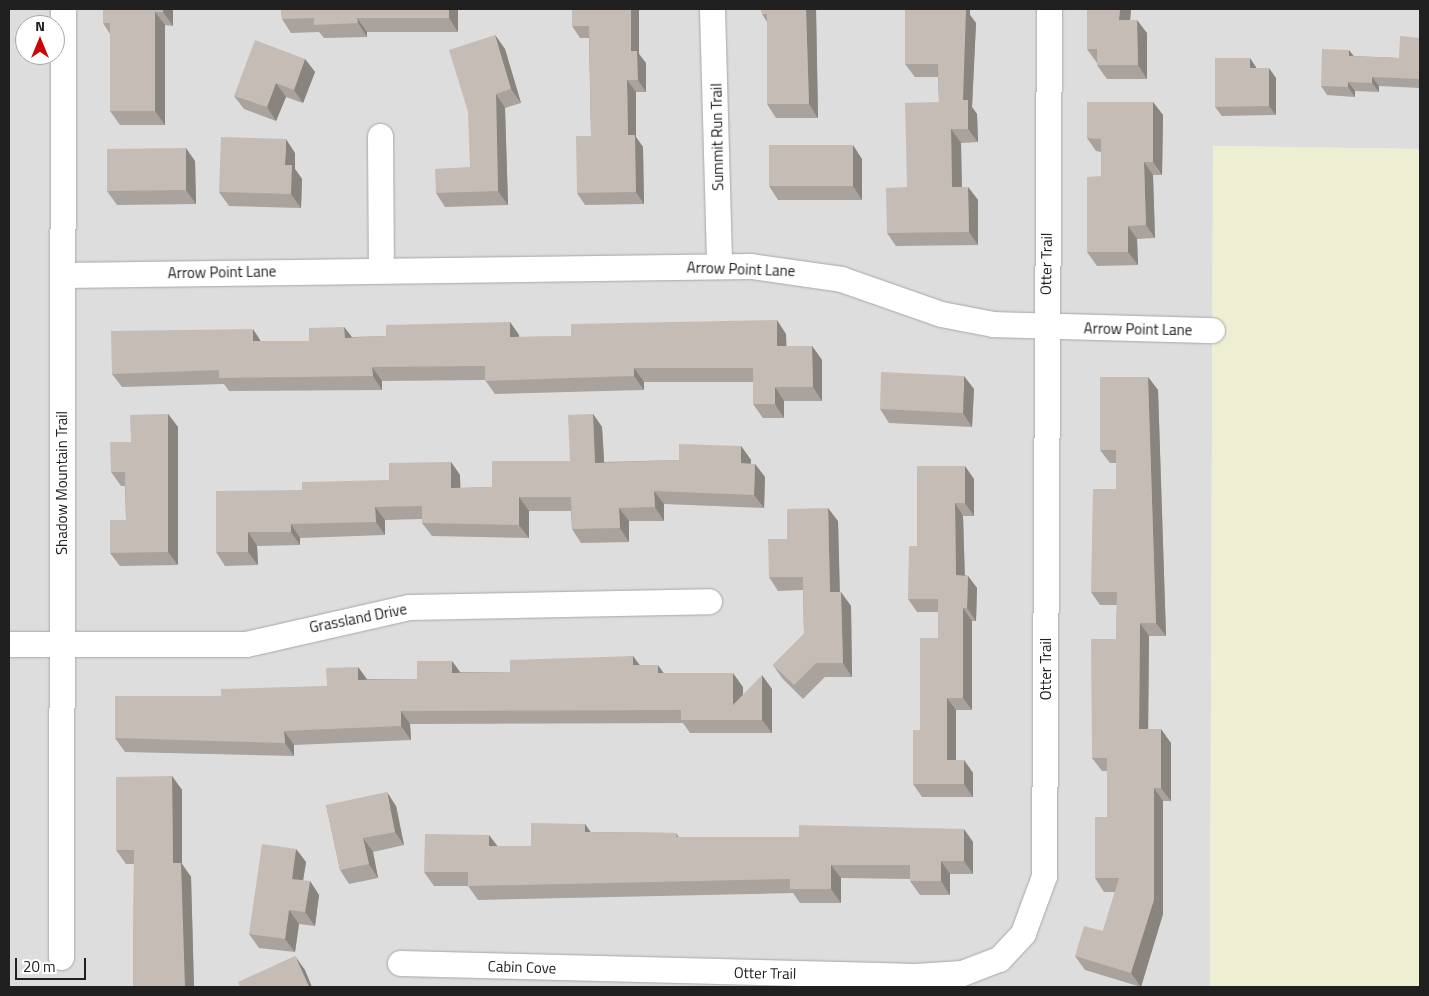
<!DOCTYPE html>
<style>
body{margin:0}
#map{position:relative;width:1429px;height:996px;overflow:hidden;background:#f0ede7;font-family:"Titillium Web",sans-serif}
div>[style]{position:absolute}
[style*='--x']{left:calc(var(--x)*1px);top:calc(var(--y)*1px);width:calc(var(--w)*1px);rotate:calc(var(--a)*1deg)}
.residential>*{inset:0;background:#dedddd}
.farmland>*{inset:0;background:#eeefd2}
.roads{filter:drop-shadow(0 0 1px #a7a7a7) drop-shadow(0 0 1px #a7a7a7)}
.minor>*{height:25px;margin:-12.5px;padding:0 12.5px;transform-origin:12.5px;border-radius:12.5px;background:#fff}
.wall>*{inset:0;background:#a9a29d}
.shaded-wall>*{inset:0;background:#8a847f}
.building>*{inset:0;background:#c5bcb6}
span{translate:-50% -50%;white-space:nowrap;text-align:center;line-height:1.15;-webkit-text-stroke:5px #fff;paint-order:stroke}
.street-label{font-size:15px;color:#202020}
.frame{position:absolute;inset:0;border:10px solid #202020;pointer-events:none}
.north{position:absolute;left:15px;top:15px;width:50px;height:50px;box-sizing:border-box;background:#fff;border:1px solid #a6a6a6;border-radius:50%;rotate:0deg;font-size:14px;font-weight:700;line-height:20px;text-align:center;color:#202020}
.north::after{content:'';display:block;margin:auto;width:18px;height:22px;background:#cd030a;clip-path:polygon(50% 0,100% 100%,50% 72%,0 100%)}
.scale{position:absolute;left:15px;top:958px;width:71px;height:22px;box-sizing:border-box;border:2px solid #202020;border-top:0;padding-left:6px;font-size:15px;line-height:18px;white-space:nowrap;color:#202020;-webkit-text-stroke:4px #fff;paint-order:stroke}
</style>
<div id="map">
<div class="residential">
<i style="clip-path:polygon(evenodd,9px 9px,1420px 9px,1420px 149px,1213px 146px,1210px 987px,9px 987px,9px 9px,25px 25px,55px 25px,55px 55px,25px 55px,25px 25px)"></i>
</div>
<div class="farmland">
<i style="clip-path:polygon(1213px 146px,1420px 149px,1420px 987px,1210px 987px)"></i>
</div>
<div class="roads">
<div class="minor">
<i style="--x:712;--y:9;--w:257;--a:88.4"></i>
<i style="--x:380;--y:136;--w:134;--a:89.6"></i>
<i style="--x:63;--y:275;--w:688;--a:-0.75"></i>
<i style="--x:751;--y:266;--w:91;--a:8.2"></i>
<i style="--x:841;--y:279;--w:106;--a:19.3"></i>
<i style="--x:941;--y:314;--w:53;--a:10.9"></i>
<i style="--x:993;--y:324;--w:219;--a:1.6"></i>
<i style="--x:9;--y:644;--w:237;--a:0"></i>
<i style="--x:246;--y:644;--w:167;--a:-12.8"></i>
<i style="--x:409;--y:607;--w:300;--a:-1.1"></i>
<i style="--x:61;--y:957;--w:948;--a:-89.88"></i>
<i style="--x:400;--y:963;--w:515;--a:1.45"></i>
<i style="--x:915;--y:976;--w:47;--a:-3.7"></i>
<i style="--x:962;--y:973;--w:40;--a:-21"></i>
<i style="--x:999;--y:959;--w:35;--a:-47"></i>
<i style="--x:1023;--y:933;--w:61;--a:-69.8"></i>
<i style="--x:1044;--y:876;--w:867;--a:-89.67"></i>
</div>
</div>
<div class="wall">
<i style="clip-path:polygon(103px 9px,173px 9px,173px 26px,165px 25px,165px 125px,120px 125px,110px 111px,110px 34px,103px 23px)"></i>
<i style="clip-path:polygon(281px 9px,458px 9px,458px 32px,367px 32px,367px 37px,324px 38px,319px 32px,291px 33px,282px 19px)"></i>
<i style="clip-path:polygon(639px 9px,639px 54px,646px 63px,646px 92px,636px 92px,636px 137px,643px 147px,644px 204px,585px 205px,577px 193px,591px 136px,589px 38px,580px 38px,572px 26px)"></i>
<i style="clip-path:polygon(761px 9px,816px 9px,818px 118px,776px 118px,767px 104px,767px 22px,762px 14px)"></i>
<i style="clip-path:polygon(1087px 9px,1131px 9px,1130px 20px,1147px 33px,1147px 79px,1107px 79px,1097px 65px,1097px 63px,1087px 49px)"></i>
<i style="clip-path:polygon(970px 15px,976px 23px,972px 107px,977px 114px,978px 142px,961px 143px,962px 187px,968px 187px,978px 200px,978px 245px,896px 246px,887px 233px,907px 187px,939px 102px,938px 77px,915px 77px,905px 64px)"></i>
<i style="clip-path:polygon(495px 35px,505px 49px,521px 103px,505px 108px,508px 205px,445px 207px,436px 193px,470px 167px)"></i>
<i style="clip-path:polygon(1420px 38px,1420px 88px,1379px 86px,1379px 92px,1355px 91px,1355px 97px,1327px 95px,1321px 86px,1354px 56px,1399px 58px)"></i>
<i style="clip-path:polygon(305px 59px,315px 72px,303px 103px,286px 97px,276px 121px,244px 109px,234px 96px)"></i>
<i style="clip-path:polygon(1256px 67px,1256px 68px,1276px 78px,1276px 115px,1222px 116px,1215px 107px)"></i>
<i style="clip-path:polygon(1153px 102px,1163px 115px,1162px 175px,1153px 175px,1155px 238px,1137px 239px,1138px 265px,1097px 266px,1087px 252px,1101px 176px,1101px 152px,1096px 151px,1087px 138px)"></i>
<i style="clip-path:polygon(295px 153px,295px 169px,302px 179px,301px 208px,229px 206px,219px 192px)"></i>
<i style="clip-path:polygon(862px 159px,862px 200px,778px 200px,769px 186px)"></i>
<i style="clip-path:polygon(195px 161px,196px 204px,117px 205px,107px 191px)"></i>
<i style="clip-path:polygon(510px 322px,519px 335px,519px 337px,786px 334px,786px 346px,812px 346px,822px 360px,822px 401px,784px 401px,784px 418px,763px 418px,753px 404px,753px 382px,644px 382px,644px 390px,495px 394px,485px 380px,382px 381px,382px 390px,229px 391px,224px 384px,122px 387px,112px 374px,261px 341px,309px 341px,344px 327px,352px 337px,386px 336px)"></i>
<i style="clip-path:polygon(1148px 377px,1158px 390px,1166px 636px,1149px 636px,1148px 729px,1171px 743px,1171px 801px,1163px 801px,1163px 914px,1141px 987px,1085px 970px,1075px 956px,1103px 931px,1115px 892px,1104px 892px,1095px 878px,1107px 817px,1107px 771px,1102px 771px,1092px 758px,1116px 639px,1117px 605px,1100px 605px,1091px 592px,1116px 489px,1116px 463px,1110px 463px,1100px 450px)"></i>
<i style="clip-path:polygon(974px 389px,972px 427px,889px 423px,880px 409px)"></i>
<i style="clip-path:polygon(168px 414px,178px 427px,178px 565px,120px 566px,110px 553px,126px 520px,125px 486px,121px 486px,111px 472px,131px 442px)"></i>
<i style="clip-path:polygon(593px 414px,602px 427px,604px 462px,679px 460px,741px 446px,751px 460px,750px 464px,755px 464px,765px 477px,764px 508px,664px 504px,664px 521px,629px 521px,629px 542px,581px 543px,572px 529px,571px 511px,529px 511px,529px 538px,432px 536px,422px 523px,422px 519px,385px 520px,385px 535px,300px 538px,300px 545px,257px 546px,258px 565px,225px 566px,216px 552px,302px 490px,389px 480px,451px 462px,460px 475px,460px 488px,492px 487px,570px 461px)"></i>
<i style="clip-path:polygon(974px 479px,974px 516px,963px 516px,965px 575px,968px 576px,977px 588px,976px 621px,972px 621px,972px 710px,956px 710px,956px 760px,964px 760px,973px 773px,973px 797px,922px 797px,913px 784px,920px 730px,938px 638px,938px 612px,917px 612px,908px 599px,917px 546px)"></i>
<i style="clip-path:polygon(838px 521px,840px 592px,851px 606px,852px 677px,825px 677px,803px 699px,782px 678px,773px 665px,804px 634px,803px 590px,778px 591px,769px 577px,787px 539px)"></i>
<i style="clip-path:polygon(633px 656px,640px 665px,664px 673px,743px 687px,743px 695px,772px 689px,772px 733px,690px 733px,683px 723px,410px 724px,411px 740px,294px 745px,294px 756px,125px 752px,115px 738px,221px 696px,327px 686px,358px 667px,367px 679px,417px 679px,452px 661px,460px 672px,510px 672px)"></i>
<i style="clip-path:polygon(172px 776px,182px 790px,182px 864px,191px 877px,194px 987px,133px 987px,134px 864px,126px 864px,116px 850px)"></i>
<i style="clip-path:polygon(326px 805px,396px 806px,404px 845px,373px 852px,378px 878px,349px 884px,340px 870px)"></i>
<i style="clip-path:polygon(585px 824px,591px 832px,676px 833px,679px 837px,973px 842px,973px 874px,950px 874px,950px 895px,920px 895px,910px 881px,910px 879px,841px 878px,841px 903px,800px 903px,793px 893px,478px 900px,468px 886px,434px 886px,424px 872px,496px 846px,531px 846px)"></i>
<i style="clip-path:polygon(296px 849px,306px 862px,303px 881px,310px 881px,319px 895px,315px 926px,299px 924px,295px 952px,259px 948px,249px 934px)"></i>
</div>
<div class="shaded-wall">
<i style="clip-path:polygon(163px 9px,173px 9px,173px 26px,163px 12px)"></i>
<i style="clip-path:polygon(449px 9px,458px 9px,458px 32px,449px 18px)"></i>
<i style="clip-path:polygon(631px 9px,639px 9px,639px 54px,646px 63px,646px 92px,638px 80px,631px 51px)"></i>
<i style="clip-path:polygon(806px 9px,816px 9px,818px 118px,809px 104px)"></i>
<i style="clip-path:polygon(960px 9px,970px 9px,970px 15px,976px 23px,972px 107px,977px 114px,978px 142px,968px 129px,963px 100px)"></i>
<i style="clip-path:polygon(1120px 9px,1131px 9px,1129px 33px,1119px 20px)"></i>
<i style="clip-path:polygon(155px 12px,165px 25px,165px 125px,155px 111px)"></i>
<i style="clip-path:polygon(357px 18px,367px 32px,367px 37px,358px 23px)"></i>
<i style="clip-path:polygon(1137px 20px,1147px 33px,1147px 79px,1138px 65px)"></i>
<i style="clip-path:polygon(495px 35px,505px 49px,521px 103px,511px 89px)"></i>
<i style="clip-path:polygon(1349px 50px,1356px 59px,1349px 56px)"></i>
<i style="clip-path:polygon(1250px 58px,1256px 67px,1256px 78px,1250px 68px)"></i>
<i style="clip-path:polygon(305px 59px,315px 72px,303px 103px,294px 90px)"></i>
<i style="clip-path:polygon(1269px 68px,1276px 78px,1276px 115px,1269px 106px)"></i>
<i style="clip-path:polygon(1372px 77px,1379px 86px,1379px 92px,1372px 83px)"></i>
<i style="clip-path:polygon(627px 80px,636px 92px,636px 137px,643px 147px,644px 204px,636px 192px,628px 135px)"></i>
<i style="clip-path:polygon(1348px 82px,1355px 91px,1355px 97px,1348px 87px)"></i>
<i style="clip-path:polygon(276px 83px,286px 97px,276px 121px,267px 107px)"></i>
<i style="clip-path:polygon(496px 94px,505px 108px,508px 205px,498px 191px)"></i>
<i style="clip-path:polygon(1153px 102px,1163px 115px,1162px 175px,1153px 162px)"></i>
<i style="clip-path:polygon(951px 129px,961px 143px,962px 201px,952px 187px)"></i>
<i style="clip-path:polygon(286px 139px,295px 153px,295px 169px,302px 179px,301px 208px,291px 194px,285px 165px)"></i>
<i style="clip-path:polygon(853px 145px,862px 159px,862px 200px,853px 186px)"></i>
<i style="clip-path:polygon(186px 148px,195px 161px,196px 204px,186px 190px)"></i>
<i style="clip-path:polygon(1144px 162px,1153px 175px,1155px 238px,1146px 225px)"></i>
<i style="clip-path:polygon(968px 187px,978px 200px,978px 245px,969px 232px)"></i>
<i style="clip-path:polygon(1128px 226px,1137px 239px,1138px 265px,1128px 252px)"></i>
<i style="clip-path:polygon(777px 320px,786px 334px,787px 360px,777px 346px)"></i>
<i style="clip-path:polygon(510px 322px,519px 335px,520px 351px,510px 337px)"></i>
<i style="clip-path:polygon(344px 327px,354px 340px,345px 338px)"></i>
<i style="clip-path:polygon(253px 329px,262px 343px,253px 341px)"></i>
<i style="clip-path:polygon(812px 346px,822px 360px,822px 401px,813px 387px)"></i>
<i style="clip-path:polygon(372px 367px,382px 381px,382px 390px,373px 376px)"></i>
<i style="clip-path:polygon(634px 368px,644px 382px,644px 390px,634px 376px)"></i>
<i style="clip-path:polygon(964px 376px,974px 389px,972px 427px,963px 413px)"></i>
<i style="clip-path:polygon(1148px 377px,1158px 390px,1166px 636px,1156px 623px)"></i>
<i style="clip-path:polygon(775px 387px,784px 401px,784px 418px,775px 404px)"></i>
<i style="clip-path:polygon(168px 414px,178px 427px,178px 565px,168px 552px)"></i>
<i style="clip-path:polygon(593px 414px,602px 427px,605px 476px,595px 463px)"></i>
<i style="clip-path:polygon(741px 446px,751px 460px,750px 477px,741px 463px)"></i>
<i style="clip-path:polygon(451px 462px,460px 475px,461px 501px,451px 488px)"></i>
<i style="clip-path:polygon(755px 464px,765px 477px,764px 508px,754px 495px)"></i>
<i style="clip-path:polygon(965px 466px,974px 479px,974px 516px,965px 503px)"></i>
<i style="clip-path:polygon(654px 491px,664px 504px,664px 521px,655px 507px)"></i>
<i style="clip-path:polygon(519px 497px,529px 511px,529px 538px,519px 525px)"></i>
<i style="clip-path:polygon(955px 503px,963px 516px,965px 588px,956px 575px)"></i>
<i style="clip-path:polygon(375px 507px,385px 520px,385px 535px,376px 522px)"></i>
<i style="clip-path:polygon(619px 508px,629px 521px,629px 542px,620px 528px)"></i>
<i style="clip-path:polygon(828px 508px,838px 521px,840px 606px,830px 592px)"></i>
<i style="clip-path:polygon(291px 524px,300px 538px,300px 545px,291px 532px)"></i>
<i style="clip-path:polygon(248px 532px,257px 546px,258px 565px,248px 552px)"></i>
<i style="clip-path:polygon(968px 576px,977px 588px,976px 621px,967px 608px)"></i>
<i style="clip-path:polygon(841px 592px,851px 606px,852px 677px,843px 663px)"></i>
<i style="clip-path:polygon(963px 608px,972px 621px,972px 710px,963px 698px)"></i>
<i style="clip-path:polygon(1140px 623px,1149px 636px,1148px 743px,1139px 729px)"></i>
<i style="clip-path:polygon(633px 656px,642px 669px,633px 665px)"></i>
<i style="clip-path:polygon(452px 661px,462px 675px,452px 673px)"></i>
<i style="clip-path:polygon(658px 665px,668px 679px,658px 673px)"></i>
<i style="clip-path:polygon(358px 667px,368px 681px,358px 680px)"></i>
<i style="clip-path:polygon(733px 673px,743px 687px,743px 718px,733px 705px)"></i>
<i style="clip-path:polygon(762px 675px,772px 689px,772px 733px,762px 720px)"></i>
<i style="clip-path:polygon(947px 698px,956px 710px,956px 773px,947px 760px)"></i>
<i style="clip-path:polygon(401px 711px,410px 724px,411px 740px,401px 726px)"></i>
<i style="clip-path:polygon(1161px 729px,1171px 743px,1171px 801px,1161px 788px)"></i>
<i style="clip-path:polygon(284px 731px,294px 745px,294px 756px,285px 743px)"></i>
<i style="clip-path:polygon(964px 760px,973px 773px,973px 797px,964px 784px)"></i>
<i style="clip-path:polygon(172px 776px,182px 790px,182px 864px,191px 877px,194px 987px,185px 987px,173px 863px)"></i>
<i style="clip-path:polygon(1154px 788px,1163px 801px,1163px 914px,1141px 987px,1131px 973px)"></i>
<i style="clip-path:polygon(387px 792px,396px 806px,404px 845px,395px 832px)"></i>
<i style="clip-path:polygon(585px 824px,594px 838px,585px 832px)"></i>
<i style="clip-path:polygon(964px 829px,973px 842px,973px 874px,964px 861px)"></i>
<i style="clip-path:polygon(489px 835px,499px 848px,489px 846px)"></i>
<i style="clip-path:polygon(363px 838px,373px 852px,378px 878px,369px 864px)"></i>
<i style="clip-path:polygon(296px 849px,306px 862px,301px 893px,292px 879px)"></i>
<i style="clip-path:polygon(941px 861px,950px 874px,950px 895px,941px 881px)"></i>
<i style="clip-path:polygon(831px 865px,841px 878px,841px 903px,831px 889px)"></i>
<i style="clip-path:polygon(310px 881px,319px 895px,315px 926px,305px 912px)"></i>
<i style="clip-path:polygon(289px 910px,299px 924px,295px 952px,285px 939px)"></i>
<i style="clip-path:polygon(295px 956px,305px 970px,312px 987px,309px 987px)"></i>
</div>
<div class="building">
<i style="clip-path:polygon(103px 9px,163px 9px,163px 12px,155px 12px,155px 111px,110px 111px,110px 23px,103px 23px)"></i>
<i style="clip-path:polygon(281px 9px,449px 9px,449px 18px,357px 18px,358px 23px,314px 25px,314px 18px,282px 19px)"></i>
<i style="clip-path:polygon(572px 9px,631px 9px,631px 51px,637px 51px,638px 80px,627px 80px,628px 135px,635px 135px,636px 192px,577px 193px,576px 136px,591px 136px,589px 26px,572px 26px)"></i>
<i style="clip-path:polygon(761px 9px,806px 9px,809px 104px,767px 104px,767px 14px,762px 14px)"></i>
<i style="clip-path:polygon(905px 9px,960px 9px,960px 10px,966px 10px,963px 100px,968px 100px,968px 129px,951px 129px,952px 187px,968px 187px,969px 232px,887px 233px,886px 188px,907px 187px,905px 103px,939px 102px,938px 64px,905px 64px)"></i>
<i style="clip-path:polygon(1087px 9px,1120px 9px,1119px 20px,1137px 20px,1138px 65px,1097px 65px,1097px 49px,1087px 49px)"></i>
<i style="clip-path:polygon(495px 35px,511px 89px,496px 94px,498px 191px,436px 193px,435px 169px,470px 167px,468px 112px,449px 50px)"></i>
<i style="clip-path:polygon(1400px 36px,1420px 38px,1420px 79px,1372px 77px,1372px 83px,1348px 82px,1348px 87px,1321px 86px,1322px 49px,1349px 50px,1349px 56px,1399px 58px)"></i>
<i style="clip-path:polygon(255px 40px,305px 59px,294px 90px,276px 83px,267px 107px,234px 96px)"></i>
<i style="clip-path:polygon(1215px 58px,1250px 58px,1250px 68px,1269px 68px,1269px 106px,1215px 107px)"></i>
<i style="clip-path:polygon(1087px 102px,1153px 102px,1153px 162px,1144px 162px,1146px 225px,1128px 226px,1128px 252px,1087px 252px,1087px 177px,1101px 176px,1101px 139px,1087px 138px)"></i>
<i style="clip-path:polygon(221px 137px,286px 139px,285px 165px,292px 165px,291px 194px,219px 192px)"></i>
<i style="clip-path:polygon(769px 145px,853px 145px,853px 186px,769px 186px)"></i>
<i style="clip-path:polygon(186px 148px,186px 190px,107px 191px,107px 149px)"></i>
<i style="clip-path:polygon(777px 320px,777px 346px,812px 346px,813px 387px,775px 387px,775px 404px,753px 404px,753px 368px,634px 368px,634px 376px,485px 381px,485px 366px,372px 367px,373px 376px,219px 378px,219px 370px,112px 374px,111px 331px,253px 329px,253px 341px,309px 341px,309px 328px,344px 327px,345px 338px,386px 336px,386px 325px,510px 322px,510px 337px,571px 336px,571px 324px)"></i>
<i style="clip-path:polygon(881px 372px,964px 376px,963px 413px,880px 409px)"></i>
<i style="clip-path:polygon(1100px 377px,1148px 377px,1156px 623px,1140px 623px,1139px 729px,1161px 729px,1161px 788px,1154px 788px,1154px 900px,1131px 973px,1075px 956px,1084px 926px,1103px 931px,1119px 878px,1095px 878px,1095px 817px,1107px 817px,1107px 758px,1092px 758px,1091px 639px,1116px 639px,1117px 592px,1091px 592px,1093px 489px,1116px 489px,1116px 450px,1100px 450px)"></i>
<i style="clip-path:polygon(168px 414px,168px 552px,110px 553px,110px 520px,126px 520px,125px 472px,111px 472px,110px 442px,131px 442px,130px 415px)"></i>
<i style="clip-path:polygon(593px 414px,595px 463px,679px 460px,679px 444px,741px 446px,741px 463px,755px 464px,754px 495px,654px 491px,655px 507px,619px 508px,620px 528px,572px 529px,571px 497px,519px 497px,519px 525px,422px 523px,422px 506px,375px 507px,376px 522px,291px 524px,291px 532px,248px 532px,248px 552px,216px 552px,216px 491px,302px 490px,302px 482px,389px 480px,389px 463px,451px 462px,451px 488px,492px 487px,492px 461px,570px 461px,568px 415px)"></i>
<i style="clip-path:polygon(917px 466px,965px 466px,965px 503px,955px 503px,956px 575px,968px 576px,967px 608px,963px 608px,963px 698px,947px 698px,947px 760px,964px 760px,964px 784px,913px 784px,913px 730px,920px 730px,920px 638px,938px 638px,938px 599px,908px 599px,909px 546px,917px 546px)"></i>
<i style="clip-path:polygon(828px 508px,830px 592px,841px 592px,843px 663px,816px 663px,794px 685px,773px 665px,804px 634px,803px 577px,769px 577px,768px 539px,787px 539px,787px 509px)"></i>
<i style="clip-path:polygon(633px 656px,633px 665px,658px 665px,658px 673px,733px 673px,733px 705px,762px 675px,762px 720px,681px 720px,681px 710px,401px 711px,401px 726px,284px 731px,285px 743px,115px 738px,115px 696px,221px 696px,221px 689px,327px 686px,326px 668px,358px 667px,358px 680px,417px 679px,417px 661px,452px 661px,452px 673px,510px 672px,510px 660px)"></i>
<i style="clip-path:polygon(172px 776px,173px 863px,181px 863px,185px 987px,133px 987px,134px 850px,116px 850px,116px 777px)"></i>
<i style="clip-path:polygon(387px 792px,395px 832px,363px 838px,369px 864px,340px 870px,326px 805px)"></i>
<i style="clip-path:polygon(531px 823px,585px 824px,585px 832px,676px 833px,676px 837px,799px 837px,799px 825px,964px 829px,964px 861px,941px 861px,941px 881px,910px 881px,910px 865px,831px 865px,831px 889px,790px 889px,790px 879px,468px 886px,468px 872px,424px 872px,425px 834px,489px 835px,489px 846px,531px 846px)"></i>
<i style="clip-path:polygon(262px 844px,296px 849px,292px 879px,310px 881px,305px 912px,289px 910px,285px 939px,249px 934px)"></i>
<i style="clip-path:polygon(295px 956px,309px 987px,240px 987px,238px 982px)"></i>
</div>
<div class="street-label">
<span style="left:717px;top:137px;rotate:-91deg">Summit Run Trail</span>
<span style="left:1046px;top:264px;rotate:-89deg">Otter Trail</span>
<span style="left:741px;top:269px;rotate:2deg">Arrow Point Lane</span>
<span style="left:222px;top:272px;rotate:-1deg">Arrow Point Lane</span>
<span style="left:1138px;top:329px;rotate:1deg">Arrow Point Lane</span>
<span style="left:62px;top:483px;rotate:-90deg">Shadow Mountain Trail</span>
<span style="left:358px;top:618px;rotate:-11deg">Grassland Drive</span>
<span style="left:1046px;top:669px;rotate:-90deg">Otter Trail</span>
<span style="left:522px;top:967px;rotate:2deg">Cabin Cove</span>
<span style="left:765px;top:973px;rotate:1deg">Otter Trail</span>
</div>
<div class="frame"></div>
<div class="north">N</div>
<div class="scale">20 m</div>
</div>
